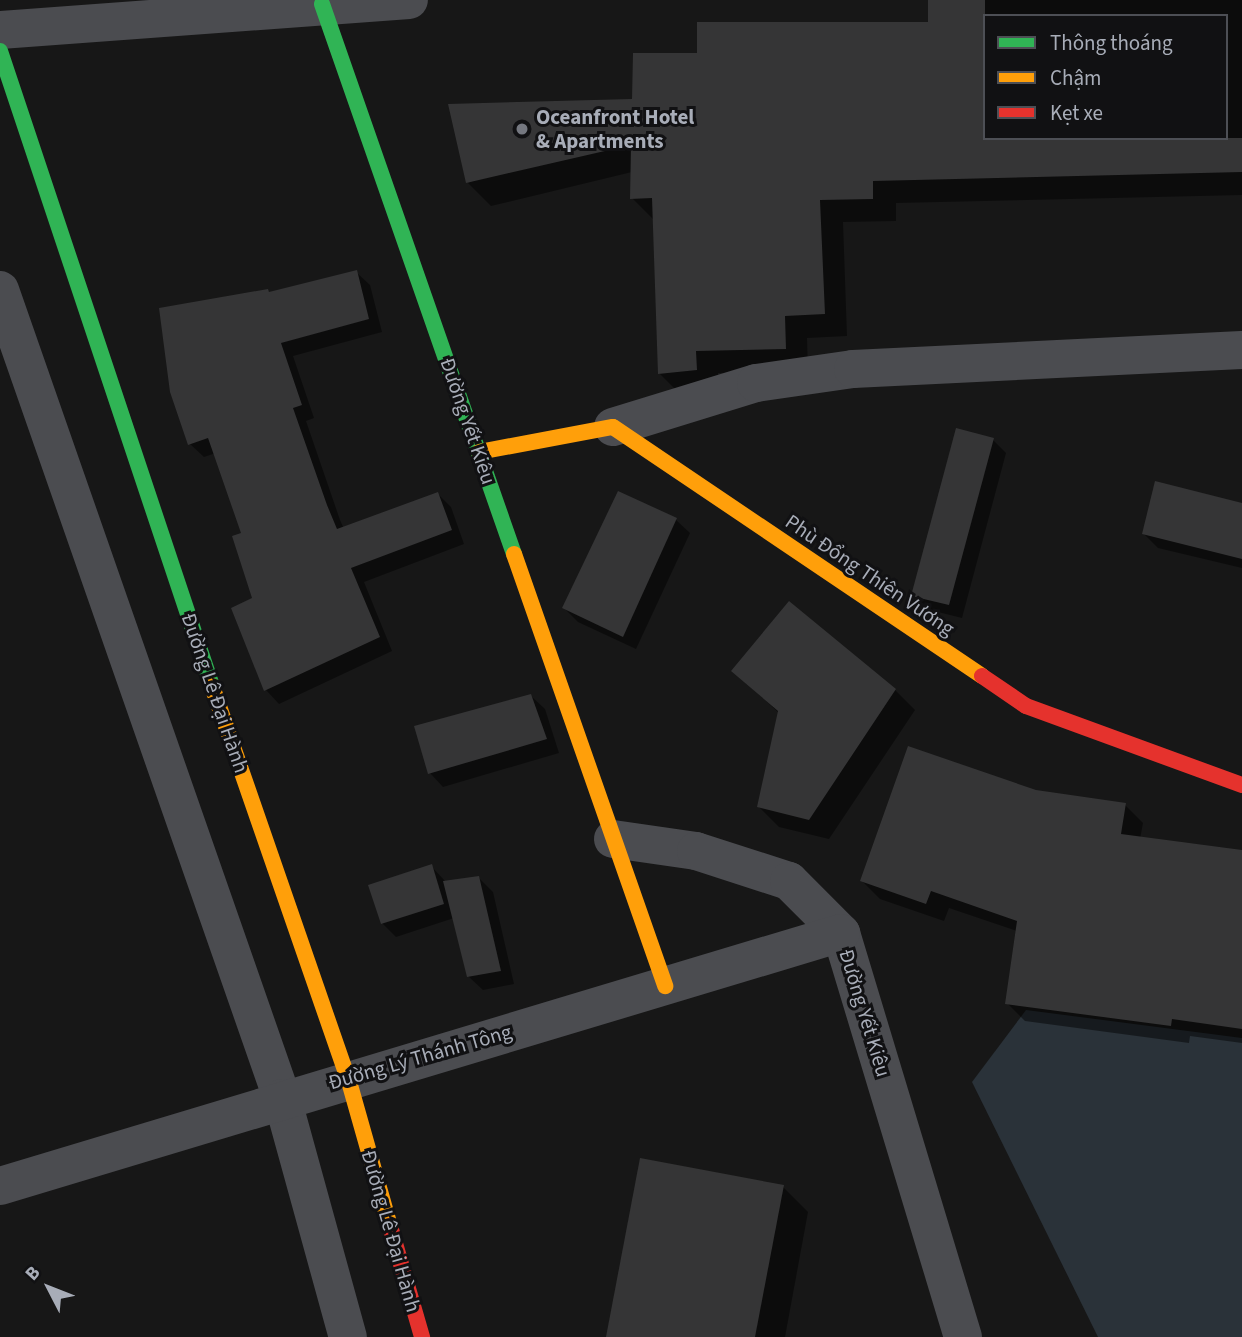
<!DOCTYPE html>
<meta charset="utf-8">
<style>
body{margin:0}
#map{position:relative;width:1242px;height:1337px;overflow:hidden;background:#171717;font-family:"Source Sans 3",sans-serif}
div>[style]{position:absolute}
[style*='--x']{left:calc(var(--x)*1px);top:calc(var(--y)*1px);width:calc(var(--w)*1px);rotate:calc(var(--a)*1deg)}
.water>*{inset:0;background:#2a3239}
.shadow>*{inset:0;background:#0007}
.building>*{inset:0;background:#353536}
.street>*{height:38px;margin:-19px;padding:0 19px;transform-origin:19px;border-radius:19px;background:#4b4c50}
.fast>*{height:16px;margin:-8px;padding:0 8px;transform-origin:8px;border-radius:8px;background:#30b455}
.slow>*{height:16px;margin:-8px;padding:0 8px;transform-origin:8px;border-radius:8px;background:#ff9f0a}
.jam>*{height:16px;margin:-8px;padding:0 8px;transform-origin:8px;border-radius:8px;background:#e5322d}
.dots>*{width:19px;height:19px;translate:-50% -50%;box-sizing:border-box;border:4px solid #111113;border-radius:50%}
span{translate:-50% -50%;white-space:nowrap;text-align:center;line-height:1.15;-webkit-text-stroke:6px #111113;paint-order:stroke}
.poi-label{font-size:21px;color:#a8adb8;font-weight:700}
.left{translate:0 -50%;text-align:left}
.street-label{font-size:21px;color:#a8adb8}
.legend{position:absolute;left:983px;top:14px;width:245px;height:126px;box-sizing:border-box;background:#111113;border:2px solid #4d4f55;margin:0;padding:9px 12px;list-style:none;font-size:21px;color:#a8adb8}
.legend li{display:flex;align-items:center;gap:14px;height:35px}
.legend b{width:35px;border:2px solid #4d4f55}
.north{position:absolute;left:14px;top:1253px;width:70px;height:70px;-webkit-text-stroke:5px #111113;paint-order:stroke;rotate:312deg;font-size:19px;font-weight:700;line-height:28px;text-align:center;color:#a8adb8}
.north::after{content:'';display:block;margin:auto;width:24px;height:32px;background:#a8adb8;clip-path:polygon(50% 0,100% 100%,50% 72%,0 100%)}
</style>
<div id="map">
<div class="water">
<i style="clip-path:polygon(1026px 1010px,1242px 1038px,1242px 1337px,1098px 1337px,972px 1082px)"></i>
</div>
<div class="shadow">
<i style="clip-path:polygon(evenodd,930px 0,1242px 0,1242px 195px,896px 203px,896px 221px,843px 222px,847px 336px,807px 338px,808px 371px,718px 373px,719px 392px,682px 396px,659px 373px,655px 221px,632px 198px,632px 172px,491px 206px,468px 183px,633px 101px,698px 55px,930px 23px,930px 0,985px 16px,1226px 16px,1226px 138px,985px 138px,985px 16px)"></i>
<i style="clip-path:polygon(356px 272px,370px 285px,382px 332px,293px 356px,314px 418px,306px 421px,340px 520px,344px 529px,438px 494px,451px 507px,464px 544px,364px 582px,392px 651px,279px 704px,266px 690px,233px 609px,254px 599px,244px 534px,216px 453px,204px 457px,190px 444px,267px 290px,271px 294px)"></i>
<i style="clip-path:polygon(993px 440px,1006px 453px,962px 618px,926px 609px,913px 595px)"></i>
<i style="clip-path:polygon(619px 493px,676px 520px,690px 533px,636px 649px,578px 622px,564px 608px)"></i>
<i style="clip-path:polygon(1242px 504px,1242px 568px,1158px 548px,1144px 534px)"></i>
<i style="clip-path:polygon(734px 671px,895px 690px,915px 710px,829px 839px,779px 827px,759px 807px,779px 713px)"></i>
<i style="clip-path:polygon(531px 696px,545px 709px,559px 753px,443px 787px,430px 773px)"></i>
<i style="clip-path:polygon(1035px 792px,1125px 805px,1143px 823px,1140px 839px,1242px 852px,1242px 1043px,1190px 1036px,1189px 1043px,1025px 1021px,1007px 1003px,1017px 931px,949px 908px,944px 921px,880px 899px,862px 881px)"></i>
<i style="clip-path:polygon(431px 866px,446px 882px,479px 878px,493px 892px,514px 984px,483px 990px,469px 977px,454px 918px,396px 937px,382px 923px)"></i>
<i style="clip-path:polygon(783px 1187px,808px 1212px,785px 1337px,608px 1337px)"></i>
</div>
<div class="building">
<i style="clip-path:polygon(928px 0,985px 0,985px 138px,1242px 138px,1242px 172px,873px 181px,873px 199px,820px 200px,825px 314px,785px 316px,786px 349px,696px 351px,697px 370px,658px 374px,652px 198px,630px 199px,631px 145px,466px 183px,448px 104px,632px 99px,633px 53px,697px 53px,697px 22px,928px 22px)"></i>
<i style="clip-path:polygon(357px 270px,369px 319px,281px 343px,302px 405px,293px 408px,327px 505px,337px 529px,438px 492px,452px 530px,351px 568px,380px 637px,264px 691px,231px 608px,252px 598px,232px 536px,241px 533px,208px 438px,188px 445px,170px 392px,159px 308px,268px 289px,269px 292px)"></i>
<i style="clip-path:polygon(956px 428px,994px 438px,949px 605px,911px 596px)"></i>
<i style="clip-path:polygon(1155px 481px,1242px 503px,1242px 559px,1142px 534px)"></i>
<i style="clip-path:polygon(618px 491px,677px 518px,623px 637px,562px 608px)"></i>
<i style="clip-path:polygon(789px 601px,896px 689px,809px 820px,757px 807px,778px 711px,731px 671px)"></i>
<i style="clip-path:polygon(531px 694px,547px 739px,428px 774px,414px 726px)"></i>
<i style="clip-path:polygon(908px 746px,1036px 790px,1126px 803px,1121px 834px,1242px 850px,1242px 1029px,1172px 1019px,1171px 1026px,1005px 1004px,1017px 921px,931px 891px,926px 904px,860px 881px)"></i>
<i style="clip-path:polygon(432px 864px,444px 904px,381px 924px,368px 885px)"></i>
<i style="clip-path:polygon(479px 876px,501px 971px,467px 977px,443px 881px)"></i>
<i style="clip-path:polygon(640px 1158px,784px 1185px,755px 1337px,606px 1337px)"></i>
</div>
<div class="street">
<i style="--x:0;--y:30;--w:410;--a:-4.2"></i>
<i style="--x:0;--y:290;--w:856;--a:70.76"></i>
<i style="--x:282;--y:1098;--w:248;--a:74.6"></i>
<i style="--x:613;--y:427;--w:150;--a:-17.1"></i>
<i style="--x:756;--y:383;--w:98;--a:-8.2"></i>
<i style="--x:853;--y:369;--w:389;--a:-2.8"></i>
<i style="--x:613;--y:839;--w:84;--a:8.2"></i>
<i style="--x:696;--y:851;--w:98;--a:17.9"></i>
<i style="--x:789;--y:881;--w:74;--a:45"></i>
<i style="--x:841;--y:933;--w:422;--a:73.2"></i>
<i style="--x:0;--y:1186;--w:878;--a:-16.74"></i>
</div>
<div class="fast">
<i style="--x:322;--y:4;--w:583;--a:70.76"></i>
<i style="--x:0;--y:51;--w:669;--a:71.54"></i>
</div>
<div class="slow">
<i style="--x:479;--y:452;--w:136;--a:-10.6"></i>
<i style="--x:613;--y:427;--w:445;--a:34"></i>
<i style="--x:514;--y:554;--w:458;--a:70.7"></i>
<i style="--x:212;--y:686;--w:415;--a:70.9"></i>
<i style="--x:348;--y:1078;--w:154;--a:74.2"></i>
</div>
<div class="jam">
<i style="--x:982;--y:676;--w:53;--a:34.3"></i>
<i style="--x:1026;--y:706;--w:230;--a:20.1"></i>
<i style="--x:390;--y:1226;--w:116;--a:73.9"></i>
</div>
<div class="dots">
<i style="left:522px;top:129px;background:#757880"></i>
</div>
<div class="poi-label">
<span class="left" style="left:536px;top:129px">Oceanfront Hotel<br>&amp; Apartments</span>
</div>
<div class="street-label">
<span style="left:468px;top:421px;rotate:71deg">Đường Yết Kiêu</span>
<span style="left:870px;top:575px;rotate:34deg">Phù Đổng Thiên Vương</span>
<span style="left:215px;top:693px;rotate:71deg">Đường Lê Đại Hành</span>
<span style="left:865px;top:1013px;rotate:73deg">Đường Yết Kiêu</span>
<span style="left:420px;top:1057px;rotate:-16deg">Đường Lý Thánh Tông</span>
<span style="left:391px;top:1231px;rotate:74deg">Đường Lê Đại Hành</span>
</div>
<ul class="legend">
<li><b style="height:9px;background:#30b455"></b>Thông thoáng</li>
<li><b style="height:9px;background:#ff9f0a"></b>Chậm</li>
<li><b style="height:9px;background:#e5322d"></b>Kẹt xe</li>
</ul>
<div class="north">B</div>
</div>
